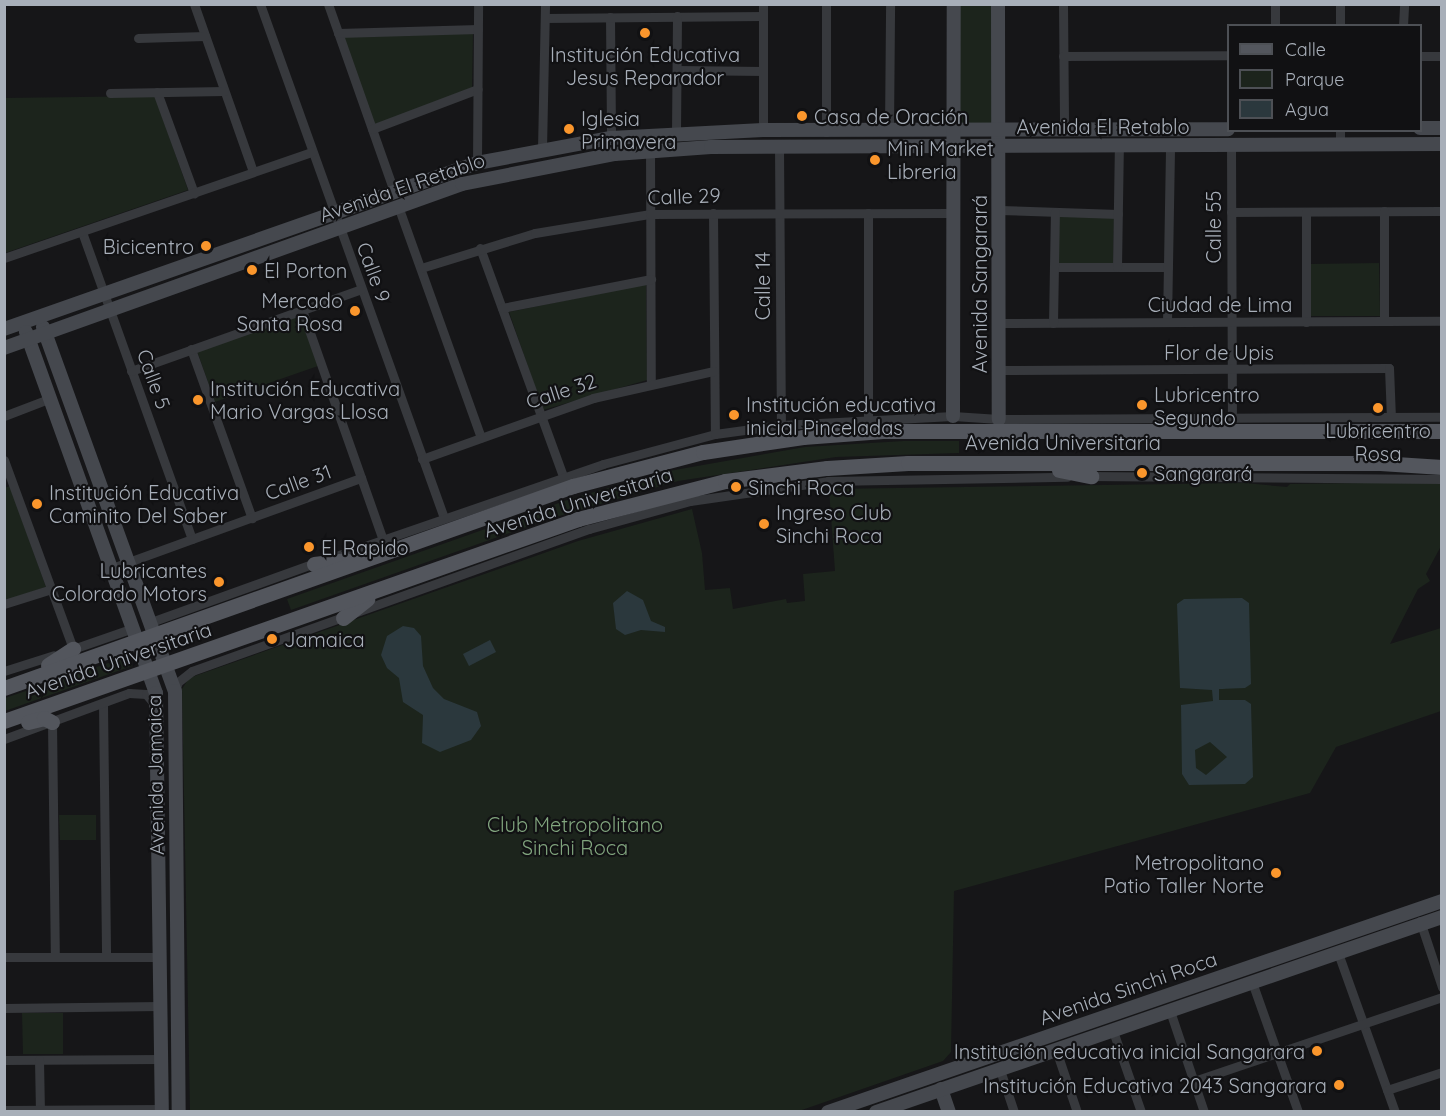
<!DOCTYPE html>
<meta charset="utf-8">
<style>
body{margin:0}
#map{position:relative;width:1446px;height:1116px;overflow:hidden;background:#161618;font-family:Quicksand,sans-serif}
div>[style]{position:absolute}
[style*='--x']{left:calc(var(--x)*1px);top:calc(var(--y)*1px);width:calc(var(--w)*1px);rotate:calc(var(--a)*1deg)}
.green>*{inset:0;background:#1c241c}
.water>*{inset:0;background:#2b383d}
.street>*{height:9px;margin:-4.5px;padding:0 4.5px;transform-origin:4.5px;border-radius:4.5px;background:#37393d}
.secondary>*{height:14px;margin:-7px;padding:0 7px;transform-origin:7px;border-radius:7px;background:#45484e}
.primary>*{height:15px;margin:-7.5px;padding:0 7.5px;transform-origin:7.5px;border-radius:7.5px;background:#53565d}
.dots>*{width:16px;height:16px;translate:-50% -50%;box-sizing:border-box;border:3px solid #111113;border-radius:50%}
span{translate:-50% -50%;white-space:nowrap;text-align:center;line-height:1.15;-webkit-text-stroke:4.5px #111113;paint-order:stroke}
.poi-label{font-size:20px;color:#a8afb9}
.left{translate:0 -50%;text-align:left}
.right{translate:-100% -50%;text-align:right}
.street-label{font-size:20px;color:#a8afb9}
.park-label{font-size:20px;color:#81a57e}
.frame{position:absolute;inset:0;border:6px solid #a8afb9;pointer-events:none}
.legend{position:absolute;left:1227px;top:24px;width:195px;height:108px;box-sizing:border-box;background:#111113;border:2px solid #4d5055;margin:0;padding:8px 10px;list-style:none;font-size:18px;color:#a8afb9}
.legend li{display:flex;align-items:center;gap:12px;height:30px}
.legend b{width:30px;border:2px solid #4d5055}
</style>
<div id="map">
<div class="green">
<i style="clip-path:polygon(960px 5px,993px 5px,994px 124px,960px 125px)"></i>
<i style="clip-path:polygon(473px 33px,472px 91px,375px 128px,342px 34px)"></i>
<i style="clip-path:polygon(155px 96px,188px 190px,5px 253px,4px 98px)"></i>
<i style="clip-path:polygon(1059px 215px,1114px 217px,1113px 265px,1058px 263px)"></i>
<i style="clip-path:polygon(1379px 263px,1380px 316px,1311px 316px,1310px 264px)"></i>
<i style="clip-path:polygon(646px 284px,647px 380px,543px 410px,509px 312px)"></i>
<i style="clip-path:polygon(300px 315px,318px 366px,215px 402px,197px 351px)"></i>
<i style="clip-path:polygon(904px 441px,959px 441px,959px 453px,836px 457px,678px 481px,546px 520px,291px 610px,287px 599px,573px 498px,669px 471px,805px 447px)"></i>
<i style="clip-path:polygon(1441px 482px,1441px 546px,1426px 574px,1430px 581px,1418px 589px,1390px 644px,1441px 628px,1441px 711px,1336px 747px,1310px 793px,954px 891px,951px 1052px,943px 1061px,799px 1111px,190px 1111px,182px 689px,189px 678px,578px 541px,692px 509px,702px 553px,705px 590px,730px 588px,733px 609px,786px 599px,787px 603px,805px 601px,803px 574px,835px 571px,829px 489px,1245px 483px,1287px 487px,1290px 484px)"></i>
<i style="clip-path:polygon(10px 486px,46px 587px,4px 601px,4px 488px)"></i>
<i style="clip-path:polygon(129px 656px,132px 666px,5px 711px,5px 698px)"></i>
<i style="clip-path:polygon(59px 815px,96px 815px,96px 840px,60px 840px)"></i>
<i style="clip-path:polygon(22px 1013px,63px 1013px,63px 1054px,23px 1054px)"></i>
</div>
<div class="water">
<i style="clip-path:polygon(627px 591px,643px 600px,651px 621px,665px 627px,665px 632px,641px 630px,625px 635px,616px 629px,613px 603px)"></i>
<i style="clip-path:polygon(evenodd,1242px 598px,1249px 603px,1251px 684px,1245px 688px,1219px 689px,1219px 700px,1245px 700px,1251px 704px,1253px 777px,1245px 784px,1189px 785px,1182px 774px,1181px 705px,1213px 701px,1212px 690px,1180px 688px,1177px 604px,1184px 599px,1242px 598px,1210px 742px,1227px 757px,1206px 775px,1196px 768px,1195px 750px,1210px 742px)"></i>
<i style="clip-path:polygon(403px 626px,414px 628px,421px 636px,423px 666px,433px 688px,444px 699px,477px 712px,481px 726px,471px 740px,440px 752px,422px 743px,423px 715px,403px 702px,399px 678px,387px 668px,381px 655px,387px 636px)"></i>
<i style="clip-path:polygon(490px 640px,496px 652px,469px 666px,463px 654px)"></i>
</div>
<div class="street">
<i style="--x:194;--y:4;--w:178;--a:70.6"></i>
<i style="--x:260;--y:4;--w:546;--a:70.3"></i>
<i style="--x:328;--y:4;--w:198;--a:70.6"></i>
<i style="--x:826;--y:4;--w:128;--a:90"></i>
<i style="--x:1063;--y:4;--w:125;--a:89.5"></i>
<i style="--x:1275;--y:4;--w:22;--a:90"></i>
<i style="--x:1340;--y:4;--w:22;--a:90"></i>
<i style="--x:610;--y:17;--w:121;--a:89.5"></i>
<i style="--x:545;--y:18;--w:218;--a:-0.5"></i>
<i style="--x:1403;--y:26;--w:22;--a:-87"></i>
<i style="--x:338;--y:33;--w:140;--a:-1.6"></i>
<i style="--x:138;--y:38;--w:67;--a:-1.7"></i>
<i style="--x:1063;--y:56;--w:165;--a:-0.3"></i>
<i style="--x:1420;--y:56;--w:22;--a:0"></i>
<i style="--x:677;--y:70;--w:86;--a:0.7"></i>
<i style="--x:157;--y:92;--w:108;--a:69.9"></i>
<i style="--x:110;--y:93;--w:114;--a:-1"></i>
<i style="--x:372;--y:129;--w:113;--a:-20.7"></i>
<i style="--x:763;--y:130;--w:126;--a:-90"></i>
<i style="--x:889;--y:130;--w:126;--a:-89.5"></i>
<i style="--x:1340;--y:130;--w:15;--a:90"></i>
<i style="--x:676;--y:132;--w:116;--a:-89.5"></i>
<i style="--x:1231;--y:146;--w:271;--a:89.8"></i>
<i style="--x:779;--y:147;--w:278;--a:89.6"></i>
<i style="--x:650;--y:148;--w:235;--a:89.8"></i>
<i style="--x:542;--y:149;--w:145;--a:-88.8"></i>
<i style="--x:477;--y:163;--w:159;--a:-89.6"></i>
<i style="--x:398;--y:206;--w:246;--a:70.3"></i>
<i style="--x:999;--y:210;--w:119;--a:1.9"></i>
<i style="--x:1231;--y:212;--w:211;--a:-0.3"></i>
<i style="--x:713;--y:213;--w:221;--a:89.5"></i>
<i style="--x:868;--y:213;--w:205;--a:90"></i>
<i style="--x:82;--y:232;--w:326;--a:70.3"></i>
<i style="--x:480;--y:248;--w:243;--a:70"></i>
<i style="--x:4;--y:258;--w:326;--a:-19"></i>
<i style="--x:1054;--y:267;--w:114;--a:0"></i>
<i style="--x:1117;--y:267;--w:122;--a:-89.1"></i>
<i style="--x:421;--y:268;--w:119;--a:-17.1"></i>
<i style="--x:535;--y:233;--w:117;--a:-9.4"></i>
<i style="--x:650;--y:214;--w:304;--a:-0.2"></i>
<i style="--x:502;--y:308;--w:152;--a:-11"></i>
<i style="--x:302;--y:310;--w:244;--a:70.6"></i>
<i style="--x:1384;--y:321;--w:110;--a:-90"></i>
<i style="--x:1167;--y:322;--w:177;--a:-89"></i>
<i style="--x:1306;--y:322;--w:110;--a:-90"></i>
<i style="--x:999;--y:323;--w:443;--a:-0.3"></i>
<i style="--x:1053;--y:323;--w:111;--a:-89"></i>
<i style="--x:191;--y:349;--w:180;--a:70.2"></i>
<i style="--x:999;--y:370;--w:390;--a:-0.3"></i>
<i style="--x:1389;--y:368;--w:49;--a:87.7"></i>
<i style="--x:131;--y:371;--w:244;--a:-19.6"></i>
<i style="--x:4;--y:416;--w:50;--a:-21"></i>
<i style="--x:422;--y:459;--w:182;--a:-19.6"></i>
<i style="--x:593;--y:398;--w:124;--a:-12.6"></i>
<i style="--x:4;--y:460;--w:201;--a:69.9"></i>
<i style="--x:1087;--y:476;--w:355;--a:0.5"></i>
<i style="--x:336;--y:556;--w:282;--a:-19"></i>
<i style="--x:603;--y:464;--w:116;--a:-15"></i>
<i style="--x:715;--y:434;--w:67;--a:-7.8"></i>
<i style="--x:781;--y:425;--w:172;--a:-3"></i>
<i style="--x:953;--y:416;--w:46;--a:3.7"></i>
<i style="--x:999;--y:419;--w:443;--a:-0.3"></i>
<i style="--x:112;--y:568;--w:265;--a:-19.9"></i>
<i style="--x:4;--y:604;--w:50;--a:-17.4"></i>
<i style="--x:151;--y:622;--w:177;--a:-19.8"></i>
<i style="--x:70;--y:650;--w:67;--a:-19.2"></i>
<i style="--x:4;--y:671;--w:52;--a:-17.7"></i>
<i style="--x:175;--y:691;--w:9;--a:-72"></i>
<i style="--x:178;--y:682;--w:18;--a:-38"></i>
<i style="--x:192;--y:671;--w:422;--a:-19.7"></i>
<i style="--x:589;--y:529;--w:105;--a:-15.5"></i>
<i style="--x:690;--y:501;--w:139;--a:-8.2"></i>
<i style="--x:828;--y:481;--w:239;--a:-1"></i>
<i style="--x:103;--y:704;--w:253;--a:89.3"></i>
<i style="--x:52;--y:722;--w:235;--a:89.3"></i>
<i style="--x:4;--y:739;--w:133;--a:-20.2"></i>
<i style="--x:129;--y:693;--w:17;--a:3"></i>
<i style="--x:146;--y:694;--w:16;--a:50"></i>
<i style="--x:1420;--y:921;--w:70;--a:71.6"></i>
<i style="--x:1338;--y:953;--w:169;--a:70.3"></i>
<i style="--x:4;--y:957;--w:156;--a:0"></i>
<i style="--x:1252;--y:982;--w:138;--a:70.5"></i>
<i style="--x:4;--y:1008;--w:156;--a:-0.7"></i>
<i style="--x:1170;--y:1011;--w:107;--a:71.4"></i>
<i style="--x:1113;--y:1031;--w:86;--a:70.9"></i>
<i style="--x:1056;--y:1050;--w:65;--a:71.3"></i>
<i style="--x:4;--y:1060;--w:157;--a:-0.4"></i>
<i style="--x:39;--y:1060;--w:50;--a:88.9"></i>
<i style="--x:1000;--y:1070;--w:44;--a:71.6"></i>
<i style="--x:1194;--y:1081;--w:262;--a:-18.7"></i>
<i style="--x:1387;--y:1090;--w:58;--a:-18.1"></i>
<i style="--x:4;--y:1110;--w:158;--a:-0.4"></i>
</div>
<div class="secondary">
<i style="--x:998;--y:4;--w:415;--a:89.9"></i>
<i style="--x:1420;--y:128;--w:22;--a:0"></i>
<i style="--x:43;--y:327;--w:387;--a:70.1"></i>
<i style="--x:175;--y:691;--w:421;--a:89.5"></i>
<i style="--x:4;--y:329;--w:501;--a:-19.34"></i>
<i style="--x:477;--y:163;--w:136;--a:-10.6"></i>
<i style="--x:611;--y:138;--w:152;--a:-3"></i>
<i style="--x:763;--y:130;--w:465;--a:-0.1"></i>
<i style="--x:26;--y:332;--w:384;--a:70.2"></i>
<i style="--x:156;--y:693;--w:419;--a:89.2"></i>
<i style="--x:4;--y:348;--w:486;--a:-19.7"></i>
<i style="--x:462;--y:184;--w:156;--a:-11.1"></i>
<i style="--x:615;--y:154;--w:96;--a:-4.2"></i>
<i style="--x:711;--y:147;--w:731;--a:-0.24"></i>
<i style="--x:953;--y:416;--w:412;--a:-89.9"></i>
<i style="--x:941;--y:1089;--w:24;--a:71"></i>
<i style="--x:828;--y:1112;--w:649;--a:-18.97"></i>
<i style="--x:876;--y:1112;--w:599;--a:-19.01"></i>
</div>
<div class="primary">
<i style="--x:1059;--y:470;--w:33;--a:11"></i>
<i style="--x:314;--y:564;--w:32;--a:-7"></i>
<i style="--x:343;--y:618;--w:31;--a:-38"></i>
<i style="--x:48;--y:665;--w:30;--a:-33"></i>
<i style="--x:4;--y:688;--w:604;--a:-19.55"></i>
<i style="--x:573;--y:486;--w:134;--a:-14.7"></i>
<i style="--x:703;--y:452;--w:101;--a:-8.5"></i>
<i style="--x:803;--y:437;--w:80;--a:-4.3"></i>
<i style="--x:883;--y:431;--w:559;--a:0"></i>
<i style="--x:4;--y:721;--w:609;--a:-19.39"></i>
<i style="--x:578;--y:519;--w:152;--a:-14.5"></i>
<i style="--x:725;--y:481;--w:103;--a:-7.3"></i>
<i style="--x:827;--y:468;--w:81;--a:-3.5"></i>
<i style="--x:908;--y:463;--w:472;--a:0"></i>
<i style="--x:1380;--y:463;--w:62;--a:3.7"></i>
<i style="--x:28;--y:722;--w:16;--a:-14"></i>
<i style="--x:44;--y:718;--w:9;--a:27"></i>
</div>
<div class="dots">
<i style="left:645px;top:33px;background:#fa962c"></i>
<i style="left:802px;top:116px;background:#fa962c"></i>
<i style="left:569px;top:129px;background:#fa962c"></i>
<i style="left:875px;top:160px;background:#fa962c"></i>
<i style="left:206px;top:246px;background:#fa962c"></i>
<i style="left:252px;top:270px;background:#fa962c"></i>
<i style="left:355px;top:311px;background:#fa962c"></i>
<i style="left:198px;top:400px;background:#fa962c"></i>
<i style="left:1142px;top:405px;background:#fa962c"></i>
<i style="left:1378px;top:408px;background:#fa962c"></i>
<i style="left:734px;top:415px;background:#fa962c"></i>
<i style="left:1142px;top:473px;background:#fa962c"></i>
<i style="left:736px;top:487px;background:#fa962c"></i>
<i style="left:37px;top:504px;background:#fa962c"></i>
<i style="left:764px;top:524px;background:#fa962c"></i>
<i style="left:309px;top:547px;background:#fa962c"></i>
<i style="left:219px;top:582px;background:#fa962c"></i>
<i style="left:272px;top:639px;background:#fa962c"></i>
<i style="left:1276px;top:873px;background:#fa962c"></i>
<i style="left:1317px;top:1051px;background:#fa962c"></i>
<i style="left:1339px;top:1085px;background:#fa962c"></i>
</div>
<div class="poi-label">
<span style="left:645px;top:66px">Institución Educativa<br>Jesus Reparador</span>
<span class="left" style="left:814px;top:116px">Casa de Oración</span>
<span class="left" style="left:581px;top:130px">Iglesia<br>Primavera</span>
<span class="left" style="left:887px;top:160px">Mini Market<br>Libreria</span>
<span class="right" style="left:194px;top:246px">Bicicentro</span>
<span class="left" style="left:264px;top:270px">El Porton</span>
<span class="right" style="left:343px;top:312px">Mercado<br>Santa Rosa</span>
<span class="left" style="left:210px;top:400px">Institución Educativa<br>Mario Vargas Llosa</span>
<span class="left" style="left:1154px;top:406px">Lubricentro<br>Segundo</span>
<span class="left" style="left:746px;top:416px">Institución educativa<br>inicial Pinceladas</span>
<span style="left:1378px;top:442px">Lubricentro<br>Rosa</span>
<span class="left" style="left:1154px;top:473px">Sangarará</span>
<span class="left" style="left:748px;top:487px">Sinchi Roca</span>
<span class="left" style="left:49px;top:504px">Institución Educativa<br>Caminito Del Saber</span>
<span class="left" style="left:776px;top:524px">Ingreso Club<br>Sinchi Roca</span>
<span class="left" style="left:321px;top:547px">El Rapido</span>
<span class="right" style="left:207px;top:582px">Lubricantes<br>Colorado Motors</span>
<span class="left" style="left:284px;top:639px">Jamaica</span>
<span class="right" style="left:1264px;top:874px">Metropolitano<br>Patio Taller Norte</span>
<span class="right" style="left:1305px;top:1051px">Institución educativa inicial Sangarara</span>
<span class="right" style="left:1327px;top:1085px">Institución Educativa 2043 Sangarara</span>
</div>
<div class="street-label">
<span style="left:1103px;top:126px">Avenida El Retablo</span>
<span style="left:402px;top:187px;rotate:-19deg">Avenida El Retablo</span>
<span style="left:684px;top:196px;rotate:-2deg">Calle 29</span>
<span style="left:1213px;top:227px;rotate:-90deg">Calle 55</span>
<span style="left:374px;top:272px;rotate:70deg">Calle 9</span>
<span style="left:979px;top:284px;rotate:-90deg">Avenida Sangarará</span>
<span style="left:762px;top:286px;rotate:-90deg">Calle 14</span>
<span style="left:1220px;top:304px">Ciudad de Lima</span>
<span style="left:1219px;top:352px">Flor de Upis</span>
<span style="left:154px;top:379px;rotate:70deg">Calle 5</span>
<span style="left:561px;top:391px;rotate:-18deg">Calle 32</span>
<span style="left:1063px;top:442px">Avenida Universitaria</span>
<span style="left:298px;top:482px;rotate:-20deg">Calle 31</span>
<span style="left:578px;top:502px;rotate:-17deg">Avenida Universitaria</span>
<span style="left:118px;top:660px;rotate:-19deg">Avenida Universitaria</span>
<span style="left:155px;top:775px;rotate:-91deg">Avenida Jamaica</span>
<span style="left:1128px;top:988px;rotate:-19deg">Avenida Sinchi Roca</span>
</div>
<div class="park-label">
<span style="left:575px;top:836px">Club Metropolitano<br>Sinchi Roca</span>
</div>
<div class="frame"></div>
<ul class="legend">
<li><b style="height:8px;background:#53565d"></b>Calle</li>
<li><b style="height:16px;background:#1c241c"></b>Parque</li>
<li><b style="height:16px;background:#2b383d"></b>Agua</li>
</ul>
</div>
